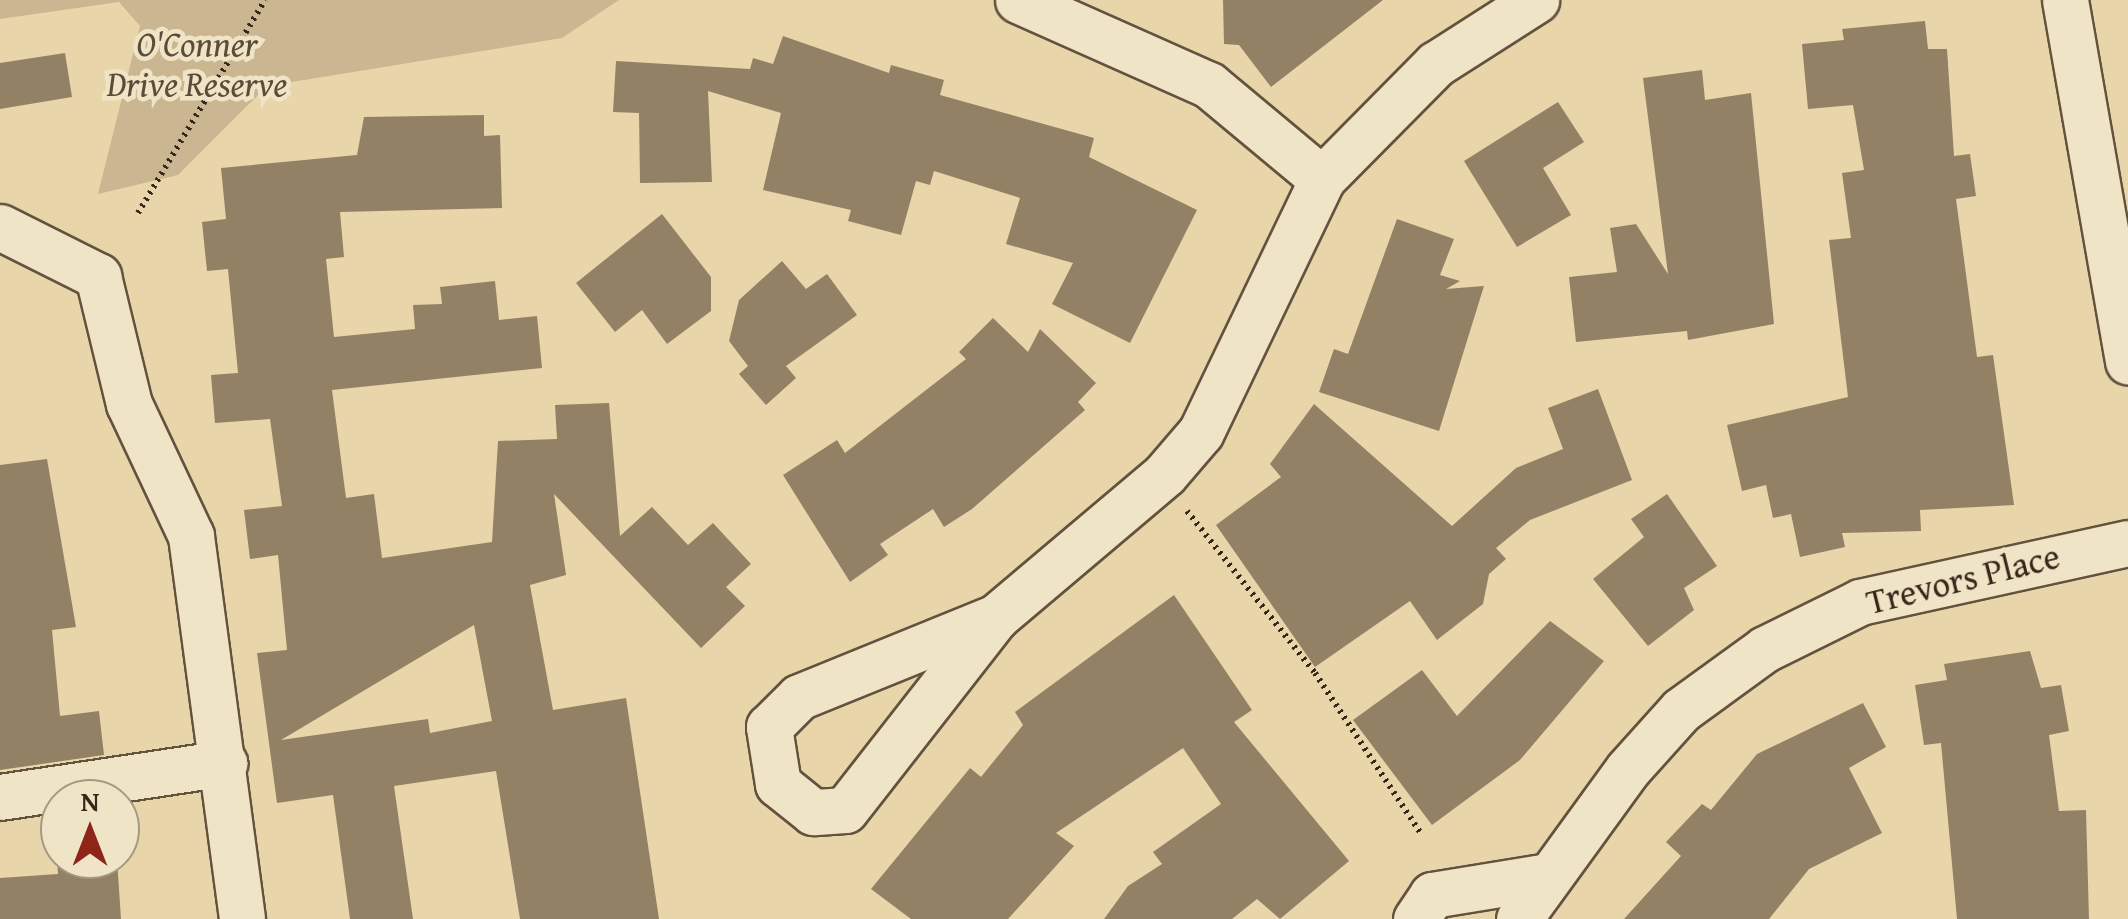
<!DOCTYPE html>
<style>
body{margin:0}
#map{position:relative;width:2128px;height:919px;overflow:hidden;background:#e8d5a9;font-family:"Gentium Book Plus",serif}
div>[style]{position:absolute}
.green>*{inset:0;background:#cab791}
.building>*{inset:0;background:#938165}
.path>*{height:6px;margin-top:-3px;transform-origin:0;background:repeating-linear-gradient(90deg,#37271b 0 2.5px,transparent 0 7.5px)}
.roads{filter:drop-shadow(2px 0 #63523e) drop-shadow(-2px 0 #63523e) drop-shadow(0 2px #63523e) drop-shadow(0 -2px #63523e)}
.minor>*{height:45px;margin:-22.5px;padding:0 22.5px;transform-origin:22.5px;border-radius:22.5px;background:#f0e4c7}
span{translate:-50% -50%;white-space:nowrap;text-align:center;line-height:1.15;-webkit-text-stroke:9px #f0e4c7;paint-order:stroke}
.park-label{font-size:35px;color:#5c4b38;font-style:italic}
.street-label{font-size:35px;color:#37271b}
.north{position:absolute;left:40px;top:779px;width:100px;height:100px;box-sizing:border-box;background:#f0e4c7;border:2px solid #a69882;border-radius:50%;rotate:0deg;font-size:28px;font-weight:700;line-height:40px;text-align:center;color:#37271b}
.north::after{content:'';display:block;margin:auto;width:35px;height:45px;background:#8f2418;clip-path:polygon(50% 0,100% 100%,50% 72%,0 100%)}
</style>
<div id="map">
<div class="green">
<i style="clip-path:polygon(0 0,619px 0,562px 38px,267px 86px,178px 175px,98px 194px,140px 26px,119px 2px,0 19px)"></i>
</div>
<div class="building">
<i style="clip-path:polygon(1223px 0,1383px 0,1271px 87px,1239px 45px,1224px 44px)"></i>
<i style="clip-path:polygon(1925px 21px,1928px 49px,1947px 49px,1954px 156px,1970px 154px,1976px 196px,1956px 199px,1977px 357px,1993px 355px,2014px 505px,1920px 510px,1921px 531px,1842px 533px,1845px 547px,1800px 557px,1791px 514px,1773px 518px,1766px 485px,1742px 491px,1727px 425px,1848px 397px,1829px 240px,1851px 238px,1842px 173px,1864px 170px,1853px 105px,1808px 109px,1802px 44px,1844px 40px,1842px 29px)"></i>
<i style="clip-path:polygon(783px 36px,889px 73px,891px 65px,944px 80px,940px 95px,1094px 138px,1089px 157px,1197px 210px,1130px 343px,1052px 304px,1073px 263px,1006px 244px,1020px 198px,934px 171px,930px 185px,916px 181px,901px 235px,848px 221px,851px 210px,763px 190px,781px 113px,708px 91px,712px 182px,640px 183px,639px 113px,613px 112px,616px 61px,750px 69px,753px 58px,773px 64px)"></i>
<i style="clip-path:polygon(65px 53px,72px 97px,0 109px,0 63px)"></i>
<i style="clip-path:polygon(1702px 70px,1705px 100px,1751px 93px,1774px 324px,1688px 340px,1687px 331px,1576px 342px,1569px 277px,1617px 272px,1610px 228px,1636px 224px,1668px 274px,1643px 78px)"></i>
<i style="clip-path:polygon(1558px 102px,1584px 142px,1543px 168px,1571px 215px,1517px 247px,1464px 161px)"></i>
<i style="clip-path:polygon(evenodd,484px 115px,484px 136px,500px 135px,502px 208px,340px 212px,344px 257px,326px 259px,334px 337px,415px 329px,413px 305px,442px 304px,440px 287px,495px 281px,499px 320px,537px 316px,542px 368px,332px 390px,346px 498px,374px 494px,382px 558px,492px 542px,498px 441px,557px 439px,555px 405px,609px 403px,620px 536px,652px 507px,688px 545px,713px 523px,751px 564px,726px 587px,745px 606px,701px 648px,554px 494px,566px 575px,530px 585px,553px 710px,626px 698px,659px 919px,520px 919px,496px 771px,394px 786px,413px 919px,350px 919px,333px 795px,277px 803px,257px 653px,287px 650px,278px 555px,250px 559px,244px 510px,282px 506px,270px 419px,215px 423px,211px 375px,238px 373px,228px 269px,207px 271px,202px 222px,226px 219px,221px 168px,357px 155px,364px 117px,484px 115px,474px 625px,492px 721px,430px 733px,428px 719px,281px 740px,474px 625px)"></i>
<i style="clip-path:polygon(662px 214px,711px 277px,711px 311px,667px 344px,642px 310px,615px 332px,576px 283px)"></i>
<i style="clip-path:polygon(1397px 219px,1454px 239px,1440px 275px,1460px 281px,1446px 289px,1484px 286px,1439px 431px,1319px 392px,1334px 349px,1348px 354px)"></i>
<i style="clip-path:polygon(782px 261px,806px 289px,827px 274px,857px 315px,786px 366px,796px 378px,766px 405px,739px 374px,748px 366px,729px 341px,739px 300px)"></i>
<i style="clip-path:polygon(993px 318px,1028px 352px,1040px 329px,1096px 383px,1078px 402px,1085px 410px,972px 509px,944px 527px,933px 509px,880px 544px,888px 555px,850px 582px,783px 475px,837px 440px,845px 453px,966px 359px,959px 352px)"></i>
<i style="clip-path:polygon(1598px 389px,1632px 480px,1530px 520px,1496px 548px,1506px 559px,1489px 574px,1483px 604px,1437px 640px,1410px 601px,1315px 667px,1216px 525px,1281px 477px,1270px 464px,1314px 404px,1452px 526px,1516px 468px,1563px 449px,1548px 408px)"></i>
<i style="clip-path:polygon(47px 459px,76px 627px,52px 630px,60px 716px,99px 711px,104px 755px,0 770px,0 465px)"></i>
<i style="clip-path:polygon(1667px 494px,1717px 566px,1684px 588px,1694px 610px,1648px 646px,1593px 579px,1644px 537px,1631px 519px)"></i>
<i style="clip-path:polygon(1174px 595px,1252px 710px,1234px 722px,1349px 861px,1280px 919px,1257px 899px,1232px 919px,1104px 919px,1128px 886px,1162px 864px,1153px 852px,1221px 804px,1183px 748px,1056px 833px,1074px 846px,1008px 919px,911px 919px,871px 889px,970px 768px,981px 777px,1023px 725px,1015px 712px)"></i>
<i style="clip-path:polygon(1550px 621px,1604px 661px,1520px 760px,1432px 825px,1353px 720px,1422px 670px,1457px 716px)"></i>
<i style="clip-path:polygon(2030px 651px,2041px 688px,2061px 685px,2069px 731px,2049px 735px,2059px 811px,2086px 810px,2089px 919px,1957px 919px,1941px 743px,1924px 745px,1915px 685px,1947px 680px,1944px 664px)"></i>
<i style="clip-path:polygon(1863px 703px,1886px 747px,1849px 768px,1882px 833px,1809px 869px,1769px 919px,1624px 919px,1681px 856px,1666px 842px,1702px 804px,1711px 810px,1757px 754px)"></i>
<i style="clip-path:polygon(57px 859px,117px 859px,121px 919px,0 919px,0 878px,58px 874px)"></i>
</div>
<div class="path">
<i style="left:138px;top:213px;width:248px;rotate:-59.2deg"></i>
<i style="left:1187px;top:511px;width:206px;rotate:51.7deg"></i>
<i style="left:1315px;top:673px;width:191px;rotate:56.6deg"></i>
</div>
<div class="roads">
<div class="minor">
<i style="left:1018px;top:0;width:209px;rotate:24deg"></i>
<i style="left:1209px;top:85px;width:147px;rotate:39.8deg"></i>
<i style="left:2065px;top:0;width:367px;rotate:80.1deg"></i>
<i style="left:0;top:227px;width:110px;rotate:26.6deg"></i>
<i style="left:98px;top:276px;width:132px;rotate:76.4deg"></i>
<i style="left:129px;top:404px;width:146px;rotate:64.8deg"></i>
<i style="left:191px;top:536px;width:386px;rotate:82.4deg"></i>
<i style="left:996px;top:617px;width:245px;rotate:128deg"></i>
<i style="left:845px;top:810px;width:32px;rotate:176deg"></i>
<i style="left:813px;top:812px;width:45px;rotate:-141.3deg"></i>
<i style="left:778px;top:784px;width:58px;rotate:-99deg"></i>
<i style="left:769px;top:727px;width:42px;rotate:-45deg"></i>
<i style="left:799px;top:697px;width:213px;rotate:-22.1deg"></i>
<i style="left:996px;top:617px;width:221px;rotate:-40.2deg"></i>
<i style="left:1165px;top:474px;width:55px;rotate:-49.4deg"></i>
<i style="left:1201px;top:432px;width:280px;rotate:-64.4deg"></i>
<i style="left:1322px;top:179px;width:162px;rotate:-45.3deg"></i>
<i style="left:1436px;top:64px;width:119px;rotate:-32.6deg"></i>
<i style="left:0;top:797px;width:227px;rotate:-8.6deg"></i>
<i style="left:1416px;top:919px;width:29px;rotate:-56deg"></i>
<i style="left:1432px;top:895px;width:118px;rotate:-9.3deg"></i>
<i style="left:1519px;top:919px;width:185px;rotate:-54deg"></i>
<i style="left:1628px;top:769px;width:79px;rotate:-48.1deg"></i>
<i style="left:1681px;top:710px;width:104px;rotate:-36deg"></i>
<i style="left:1765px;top:649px;width:106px;rotate:-26.3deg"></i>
<i style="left:1860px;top:602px;width:274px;rotate:-12.4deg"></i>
</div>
</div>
<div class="park-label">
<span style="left:197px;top:64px">O'Conner<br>Drive Reserve</span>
</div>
<div class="street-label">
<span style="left:1963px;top:579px;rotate:-14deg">Trevors Place</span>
</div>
<div class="north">N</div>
</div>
